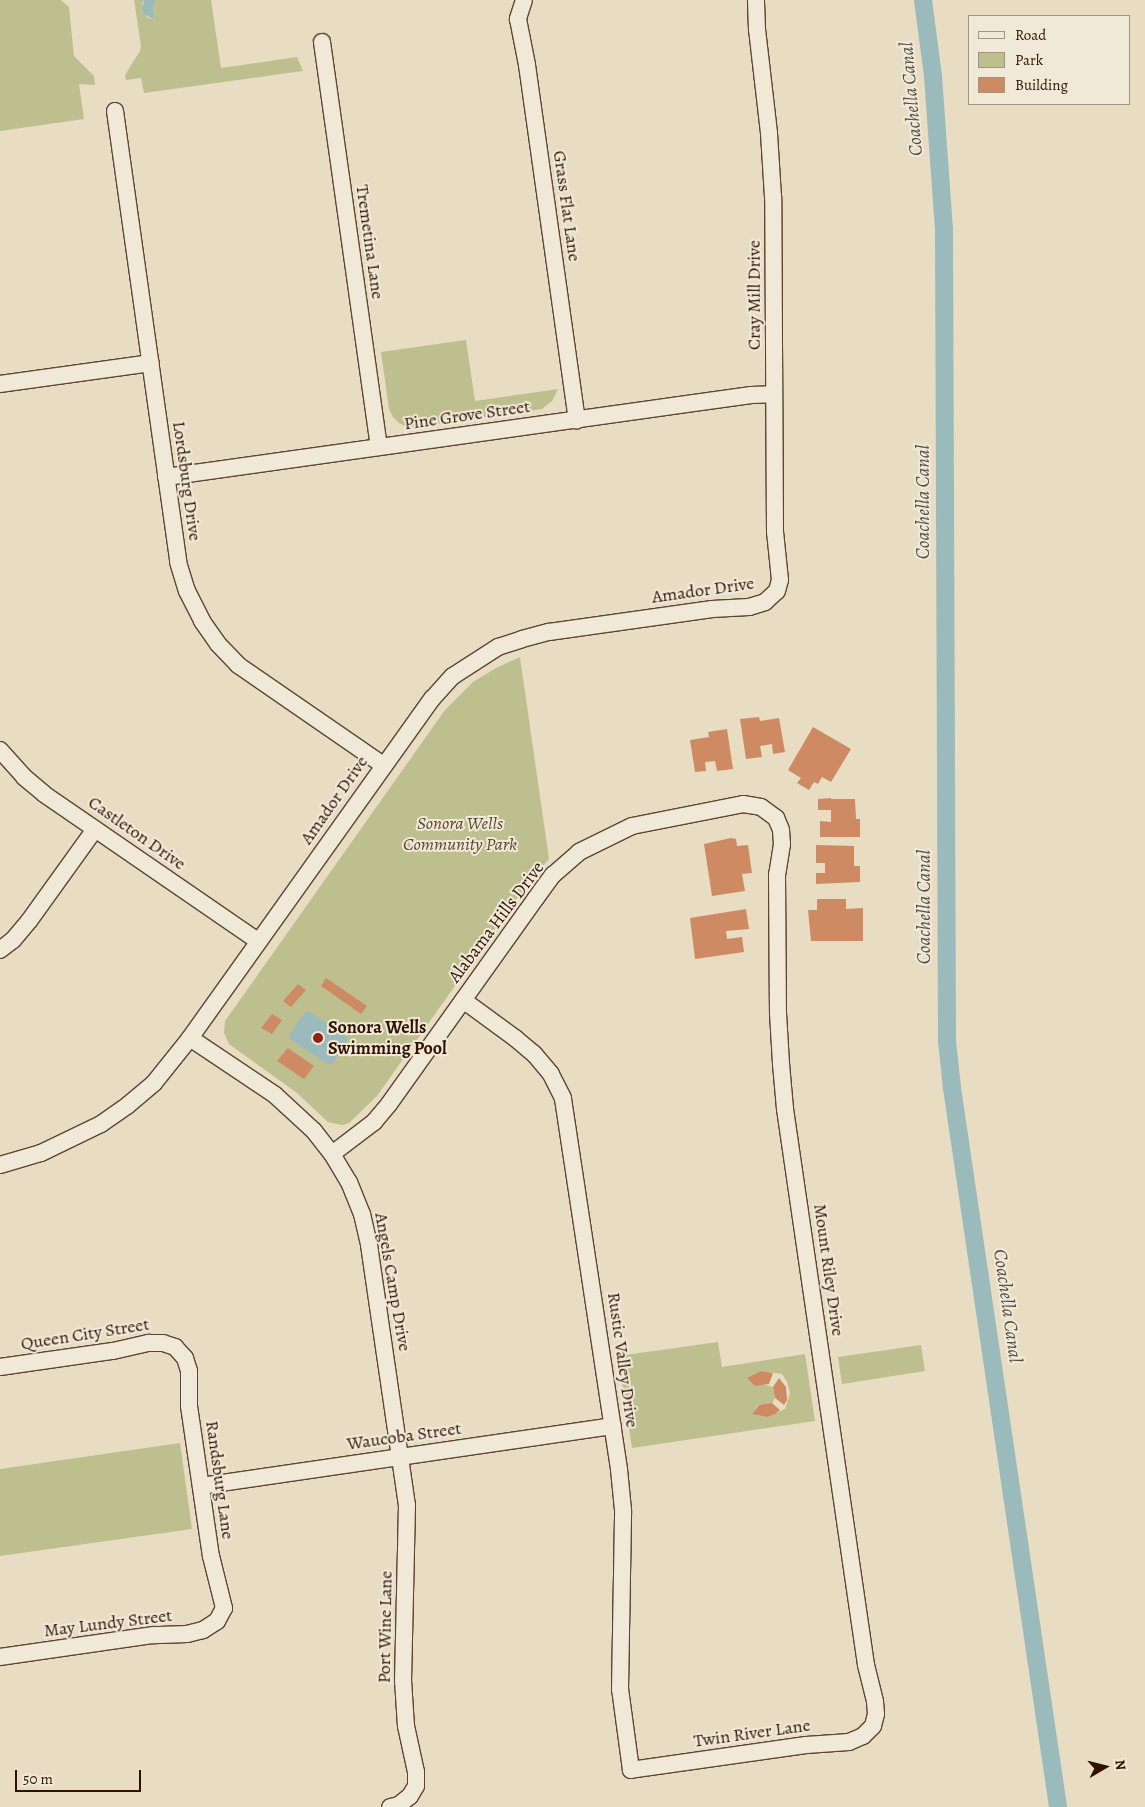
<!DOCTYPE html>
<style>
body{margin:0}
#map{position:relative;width:1145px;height:1807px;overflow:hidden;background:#e8ddc3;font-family:Alegreya,serif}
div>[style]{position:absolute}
.green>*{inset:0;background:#bdbf8f}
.water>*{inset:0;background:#9ababc}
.canal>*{height:18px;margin:-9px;padding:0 9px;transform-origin:9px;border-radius:9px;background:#9ababc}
.building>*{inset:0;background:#cd8a63}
.roads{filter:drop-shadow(1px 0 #5e4533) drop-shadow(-1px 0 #5e4533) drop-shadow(0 1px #5e4533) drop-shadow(0 -1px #5e4533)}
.street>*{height:16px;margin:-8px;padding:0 8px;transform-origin:8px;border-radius:8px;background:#f0e9d8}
.dots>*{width:14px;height:14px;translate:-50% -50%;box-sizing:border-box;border:2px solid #f0e9d8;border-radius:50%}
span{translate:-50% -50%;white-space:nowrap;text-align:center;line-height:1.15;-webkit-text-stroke:4px #f0e9d8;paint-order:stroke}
.street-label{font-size:18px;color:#301203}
.park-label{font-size:18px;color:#5a462d;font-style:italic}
.poi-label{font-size:18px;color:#301203;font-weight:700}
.left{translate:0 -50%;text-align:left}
.water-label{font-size:19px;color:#554d44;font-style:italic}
.legend{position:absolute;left:968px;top:15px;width:162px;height:90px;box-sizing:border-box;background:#f0e9d8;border:1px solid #a39383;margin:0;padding:6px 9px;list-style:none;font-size:15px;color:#301203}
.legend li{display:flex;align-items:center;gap:10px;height:25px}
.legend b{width:25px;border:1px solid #a39383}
.north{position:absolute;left:1080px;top:1742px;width:50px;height:50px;-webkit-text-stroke:4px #f0e9d8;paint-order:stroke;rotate:82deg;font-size:14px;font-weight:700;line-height:20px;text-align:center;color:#301203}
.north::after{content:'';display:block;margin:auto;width:18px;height:22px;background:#301203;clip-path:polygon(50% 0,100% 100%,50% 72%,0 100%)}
.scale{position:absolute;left:15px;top:1770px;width:126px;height:22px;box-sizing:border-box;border:2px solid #301203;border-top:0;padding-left:6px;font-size:15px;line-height:18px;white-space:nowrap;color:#301203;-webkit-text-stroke:4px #f0e9d8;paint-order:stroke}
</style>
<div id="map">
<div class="green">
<i style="clip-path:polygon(0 0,61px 0,69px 7px,74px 56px,94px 76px,95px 85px,79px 84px,84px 119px,0 131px)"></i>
<i style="clip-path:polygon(134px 0,144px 0,142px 4px,147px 17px,155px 20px,153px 8px,156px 0,211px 0,221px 68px,297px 57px,303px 71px,144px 93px,141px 78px,126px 80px,125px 75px,140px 51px,141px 46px)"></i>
<i style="clip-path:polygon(466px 340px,475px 401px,558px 389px,552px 401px,542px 409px,416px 427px,407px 427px,399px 423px,393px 417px,389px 409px,381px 352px)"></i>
<i style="clip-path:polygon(520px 657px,549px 859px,525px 887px,377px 1096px,349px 1123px,342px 1125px,328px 1122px,297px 1093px,229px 1044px,224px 1033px,225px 1021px,445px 710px,473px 682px,496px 668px)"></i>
<i style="clip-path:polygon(evenodd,718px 1342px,722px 1367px,805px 1354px,815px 1421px,632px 1448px,618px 1356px,718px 1342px,761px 1371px,782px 1374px,787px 1382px,790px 1393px,785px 1409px,767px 1417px,752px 1414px,758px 1405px,772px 1403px,775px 1398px,773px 1387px,762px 1384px,755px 1386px,748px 1378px,761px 1371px)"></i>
<i style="clip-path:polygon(921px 1345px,925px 1371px,842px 1384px,838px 1357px)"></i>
<i style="clip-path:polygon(180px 1443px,192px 1529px,0 1556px,0 1469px)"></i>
</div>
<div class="water">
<i style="clip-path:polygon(144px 0,156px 0,153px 8px,155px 20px,144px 14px,142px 9px)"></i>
<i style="clip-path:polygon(309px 1011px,347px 1037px,347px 1042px,332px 1064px,328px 1064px,290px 1039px,290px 1034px,298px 1022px,306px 1012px)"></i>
</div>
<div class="canal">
<i style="left:923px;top:0;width:77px;rotate:82.5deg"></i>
<i style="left:933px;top:76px;width:152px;rotate:85.9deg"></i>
<i style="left:944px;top:228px;width:813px;rotate:89.79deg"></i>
<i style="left:947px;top:1041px;width:47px;rotate:83.9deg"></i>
<i style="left:952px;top:1088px;width:727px;rotate:81.61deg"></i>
</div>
<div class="building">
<i style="clip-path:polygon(759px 717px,760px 721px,779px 718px,785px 752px,773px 754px,772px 744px,760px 746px,762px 757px,746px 759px,740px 719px)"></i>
<i style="clip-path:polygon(813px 727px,851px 749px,831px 782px,822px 777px,818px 784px,814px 782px,809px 790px,797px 783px,801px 778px,788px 770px)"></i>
<i style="clip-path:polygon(727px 729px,733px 769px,717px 771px,715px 761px,705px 762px,706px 771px,695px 772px,690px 740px,709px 737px,708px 732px)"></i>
<i style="clip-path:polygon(831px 798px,831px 799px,855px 799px,856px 819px,860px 819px,860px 837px,820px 837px,820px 821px,831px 822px,831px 810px,818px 810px,818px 799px)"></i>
<i style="clip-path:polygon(731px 838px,736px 839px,737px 846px,748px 845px,752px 873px,742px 874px,745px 891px,712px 896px,704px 844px)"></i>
<i style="clip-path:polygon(816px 845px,854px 846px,854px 866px,860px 866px,860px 882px,816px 884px,816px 873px,825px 873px,825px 863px,816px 863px)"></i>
<i style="clip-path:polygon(817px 899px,846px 899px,846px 909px,863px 908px,863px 941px,811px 941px,808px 910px,817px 910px)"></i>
<i style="clip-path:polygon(746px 909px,749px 929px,726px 931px,727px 939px,742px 937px,744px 952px,695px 959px,690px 918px)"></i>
<i style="clip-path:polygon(326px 978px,367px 1006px,361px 1014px,321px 986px)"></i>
<i style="clip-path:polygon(298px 984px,306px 990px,291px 1007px,283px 1001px)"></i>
<i style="clip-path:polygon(272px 1014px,282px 1020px,272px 1034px,261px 1028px)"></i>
<i style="clip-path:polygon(288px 1048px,314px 1066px,304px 1079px,277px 1061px)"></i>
<i style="clip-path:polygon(761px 1371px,773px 1373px,769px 1384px,755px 1386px,747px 1378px)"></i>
<i style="clip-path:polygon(779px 1378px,786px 1387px,787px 1400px,784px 1405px,775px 1398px,773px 1387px)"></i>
<i style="clip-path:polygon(772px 1403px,780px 1410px,775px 1414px,767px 1417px,752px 1414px,759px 1405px)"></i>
</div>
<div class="roads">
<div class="street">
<i style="left:524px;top:0;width:20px;rotate:108deg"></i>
<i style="left:518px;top:19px;width:47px;rotate:78.9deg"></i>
<i style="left:527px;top:65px;width:359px;rotate:82deg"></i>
<i style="left:322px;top:42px;width:409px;rotate:82deg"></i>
<i style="left:115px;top:111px;width:455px;rotate:82deg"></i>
<i style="left:178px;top:562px;width:30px;rotate:73deg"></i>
<i style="left:187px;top:591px;width:34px;rotate:63deg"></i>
<i style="left:202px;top:621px;width:28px;rotate:55deg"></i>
<i style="left:218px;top:644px;width:29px;rotate:46deg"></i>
<i style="left:238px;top:665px;width:176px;rotate:34.6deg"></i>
<i style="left:0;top:384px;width:152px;rotate:-7.9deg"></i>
<i style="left:166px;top:477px;width:591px;rotate:-7.98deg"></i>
<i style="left:751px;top:395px;width:23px;rotate:-2deg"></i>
<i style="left:0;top:750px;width:36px;rotate:48deg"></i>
<i style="left:24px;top:777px;width:26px;rotate:40deg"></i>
<i style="left:44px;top:794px;width:260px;rotate:34.5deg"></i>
<i style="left:0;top:950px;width:16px;rotate:-38deg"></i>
<i style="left:13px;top:940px;width:25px;rotate:-50deg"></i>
<i style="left:29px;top:921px;width:113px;rotate:-54.3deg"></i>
<i style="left:190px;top:1038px;width:102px;rotate:33.8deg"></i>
<i style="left:275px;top:1095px;width:53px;rotate:42.7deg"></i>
<i style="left:314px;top:1131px;width:29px;rotate:52deg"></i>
<i style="left:332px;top:1154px;width:33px;rotate:59deg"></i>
<i style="left:349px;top:1182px;width:35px;rotate:68deg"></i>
<i style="left:362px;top:1214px;width:32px;rotate:77deg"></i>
<i style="left:369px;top:1245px;width:263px;rotate:81.7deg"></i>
<i style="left:407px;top:1505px;width:175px;rotate:91.3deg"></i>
<i style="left:403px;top:1680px;width:46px;rotate:86.3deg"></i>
<i style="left:406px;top:1726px;width:47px;rotate:77.7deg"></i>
<i style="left:416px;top:1772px;width:14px;rotate:90deg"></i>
<i style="left:416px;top:1786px;width:12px;rotate:121deg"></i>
<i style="left:410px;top:1796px;width:14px;rotate:141deg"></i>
<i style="left:399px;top:1805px;width:9px;rotate:167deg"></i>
<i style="left:332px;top:1154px;width:53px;rotate:-37.3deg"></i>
<i style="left:374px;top:1122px;width:23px;rotate:-50deg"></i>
<i style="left:389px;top:1104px;width:253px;rotate:-54.5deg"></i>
<i style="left:536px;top:898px;width:29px;rotate:-54deg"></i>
<i style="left:553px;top:875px;width:35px;rotate:-41deg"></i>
<i style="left:579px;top:852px;width:59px;rotate:-26.1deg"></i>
<i style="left:632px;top:826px;width:113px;rotate:-11.2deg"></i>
<i style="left:743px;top:804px;width:18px;rotate:9deg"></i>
<i style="left:761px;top:807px;width:19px;rotate:36deg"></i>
<i style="left:776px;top:818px;width:13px;rotate:67deg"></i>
<i style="left:781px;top:830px;width:14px;rotate:86deg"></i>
<i style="left:782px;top:844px;width:30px;rotate:99deg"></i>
<i style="left:777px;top:874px;width:139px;rotate:89.6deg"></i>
<i style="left:778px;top:1013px;width:51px;rotate:86.6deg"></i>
<i style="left:781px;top:1064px;width:45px;rotate:84.9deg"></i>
<i style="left:785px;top:1109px;width:562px;rotate:81.71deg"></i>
<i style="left:866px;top:1665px;width:38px;rotate:76deg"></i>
<i style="left:875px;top:1702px;width:12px;rotate:85deg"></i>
<i style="left:876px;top:1714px;width:12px;rotate:104deg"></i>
<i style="left:873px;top:1726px;width:14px;rotate:135deg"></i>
<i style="left:863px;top:1736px;width:15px;rotate:157deg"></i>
<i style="left:849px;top:1742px;width:43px;rotate:176deg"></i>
<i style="left:806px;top:1745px;width:177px;rotate:171.9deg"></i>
<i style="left:631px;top:1770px;width:82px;rotate:-97.7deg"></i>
<i style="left:620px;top:1689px;width:179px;rotate:-89deg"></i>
<i style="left:623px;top:1510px;width:41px;rotate:-95.6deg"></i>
<i style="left:619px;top:1469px;width:375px;rotate:-98.6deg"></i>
<i style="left:563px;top:1098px;width:27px;rotate:-117deg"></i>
<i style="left:551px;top:1074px;width:26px;rotate:-130deg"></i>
<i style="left:534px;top:1054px;width:25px;rotate:-140deg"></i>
<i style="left:515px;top:1038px;width:64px;rotate:-143.8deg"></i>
<i style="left:0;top:1165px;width:43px;rotate:-16.3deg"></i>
<i style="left:41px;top:1153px;width:67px;rotate:-25.8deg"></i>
<i style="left:101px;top:1124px;width:33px;rotate:-35deg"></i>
<i style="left:128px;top:1105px;width:34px;rotate:-40deg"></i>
<i style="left:154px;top:1083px;width:58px;rotate:-51.3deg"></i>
<i style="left:190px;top:1038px;width:417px;rotate:-54.5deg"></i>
<i style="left:432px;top:699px;width:31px;rotate:-48deg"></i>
<i style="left:453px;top:676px;width:54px;rotate:-32.8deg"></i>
<i style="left:498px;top:647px;width:25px;rotate:-18deg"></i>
<i style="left:522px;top:639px;width:28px;rotate:-15deg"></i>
<i style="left:549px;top:632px;width:165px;rotate:-8deg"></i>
<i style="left:712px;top:609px;width:37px;rotate:-3deg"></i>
<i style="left:749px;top:607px;width:17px;rotate:-17deg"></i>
<i style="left:765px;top:602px;width:16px;rotate:-43deg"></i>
<i style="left:777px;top:591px;width:11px;rotate:-75deg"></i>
<i style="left:780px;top:580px;width:48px;rotate:-95.9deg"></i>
<i style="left:775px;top:532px;width:335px;rotate:-90.3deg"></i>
<i style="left:773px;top:197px;width:64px;rotate:-93.6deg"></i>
<i style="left:769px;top:133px;width:104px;rotate:-96.6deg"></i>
<i style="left:757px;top:30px;width:30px;rotate:-92deg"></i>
<i style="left:0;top:1367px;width:114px;rotate:-8.1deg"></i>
<i style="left:113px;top:1351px;width:37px;rotate:-13deg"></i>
<i style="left:149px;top:1343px;width:14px"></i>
<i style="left:163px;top:1343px;width:13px;rotate:18deg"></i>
<i style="left:175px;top:1347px;width:15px;rotate:48deg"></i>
<i style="left:185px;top:1358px;width:14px;rotate:73deg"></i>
<i style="left:189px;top:1371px;width:35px;rotate:90deg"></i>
<i style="left:189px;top:1406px;width:152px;rotate:81.7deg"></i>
<i style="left:211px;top:1556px;width:54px;rotate:76deg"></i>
<i style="left:224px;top:1608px;width:15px;rotate:118deg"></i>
<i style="left:217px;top:1621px;width:17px;rotate:147deg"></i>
<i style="left:203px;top:1630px;width:16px;rotate:166deg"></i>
<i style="left:187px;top:1634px;width:34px;rotate:178deg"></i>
<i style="left:153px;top:1635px;width:155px;rotate:171.8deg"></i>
<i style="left:201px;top:1486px;width:416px;rotate:-8.3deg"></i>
</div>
</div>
<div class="dots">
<i style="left:318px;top:1038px;background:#8f2418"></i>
</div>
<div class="street-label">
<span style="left:567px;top:206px;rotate:82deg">Grass Flat Lane</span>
<span style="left:370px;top:242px;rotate:82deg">Tremetina Lane</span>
<span style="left:754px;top:295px;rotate:-90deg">Cray Mill Drive</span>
<span style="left:467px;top:415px;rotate:-8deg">Pine Grove Street</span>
<span style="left:187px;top:481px;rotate:82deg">Lordsburg Drive</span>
<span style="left:703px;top:590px;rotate:-8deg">Amador Drive</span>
<span style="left:334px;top:800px;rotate:-55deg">Amador Drive</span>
<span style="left:137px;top:833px;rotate:35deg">Castleton Drive</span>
<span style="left:496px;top:922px;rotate:-53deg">Alabama Hills Drive</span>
<span style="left:829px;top:1270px;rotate:82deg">Mount Riley Drive</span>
<span style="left:393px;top:1282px;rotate:80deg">Angels Camp Drive</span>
<span style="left:85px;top:1334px;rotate:-9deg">Queen City Street</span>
<span style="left:623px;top:1360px;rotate:82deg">Rustic Valley Drive</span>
<span style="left:404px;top:1436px;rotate:-8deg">Waucoba Street</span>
<span style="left:220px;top:1480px;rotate:82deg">Randsburg Lane</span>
<span style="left:108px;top:1623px;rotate:-7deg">May Lundy Street</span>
<span style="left:385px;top:1627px;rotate:-89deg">Port Wine Lane</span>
<span style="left:752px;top:1733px;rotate:-8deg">Twin River Lane</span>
</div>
<div class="park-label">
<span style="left:460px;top:834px">Sonora Wells<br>Community Park</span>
</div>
<div class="poi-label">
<span class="left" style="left:328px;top:1038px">Sonora Wells<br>Swimming Pool</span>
</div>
<div class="water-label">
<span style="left:912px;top:99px;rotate:-95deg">Coachella Canal</span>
<span style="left:924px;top:502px;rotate:-90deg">Coachella Canal</span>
<span style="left:925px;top:907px;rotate:-90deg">Coachella Canal</span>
<span style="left:1007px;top:1306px;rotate:82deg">Coachella Canal</span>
</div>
<ul class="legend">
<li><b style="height:6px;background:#f0e9d8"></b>Road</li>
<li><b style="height:14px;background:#bdbf8f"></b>Park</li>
<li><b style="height:14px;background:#cd8a63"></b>Building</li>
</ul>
<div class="north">N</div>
<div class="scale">50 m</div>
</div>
